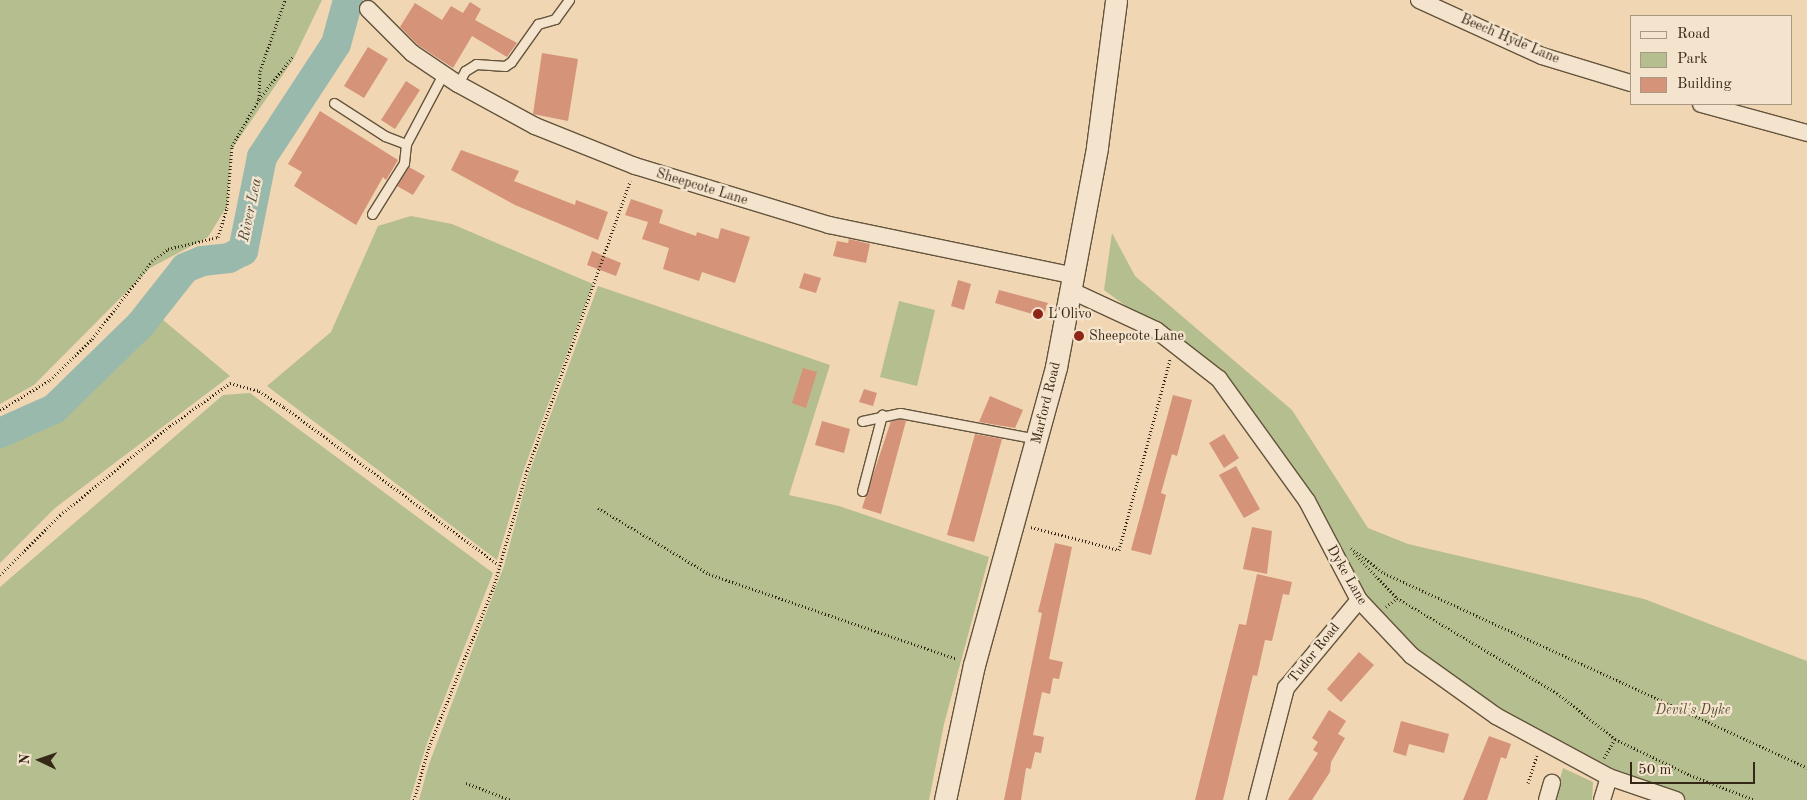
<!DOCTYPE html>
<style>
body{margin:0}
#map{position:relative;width:1807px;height:800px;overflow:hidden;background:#f0d6b2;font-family:"Old Standard TT",serif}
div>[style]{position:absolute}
.green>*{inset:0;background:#b5be8f}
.river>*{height:30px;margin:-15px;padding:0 15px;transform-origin:15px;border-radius:15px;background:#9ab9ad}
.building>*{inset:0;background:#d59379}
.path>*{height:3px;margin-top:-1.5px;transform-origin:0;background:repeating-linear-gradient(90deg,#352816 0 1px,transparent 0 3.5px)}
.roads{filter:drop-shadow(1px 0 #64543d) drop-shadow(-1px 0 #64543d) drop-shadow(0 1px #64543d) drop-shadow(0 -1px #64543d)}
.service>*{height:9px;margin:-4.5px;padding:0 4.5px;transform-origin:4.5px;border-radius:4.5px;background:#f5e4cd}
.minor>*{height:16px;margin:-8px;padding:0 8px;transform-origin:8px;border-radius:8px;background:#f5e4cd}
.tertiary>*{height:21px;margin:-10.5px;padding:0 10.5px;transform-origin:10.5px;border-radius:10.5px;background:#f5e4cd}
.dots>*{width:14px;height:14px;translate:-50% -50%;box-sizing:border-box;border:2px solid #f5e4cd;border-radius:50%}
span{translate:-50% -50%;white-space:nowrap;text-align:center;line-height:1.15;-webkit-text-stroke:4.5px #f5e4cd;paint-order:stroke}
.street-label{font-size:14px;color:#352816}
.poi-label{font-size:14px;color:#352816}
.left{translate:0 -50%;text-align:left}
.park-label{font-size:14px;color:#554e34;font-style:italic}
.water-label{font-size:15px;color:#4e4c3c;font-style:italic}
.legend{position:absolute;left:1630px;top:15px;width:162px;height:90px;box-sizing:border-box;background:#f5e4cd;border:1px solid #a89984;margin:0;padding:6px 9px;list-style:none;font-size:15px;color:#352816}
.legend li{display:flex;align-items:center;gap:10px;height:25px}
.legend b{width:25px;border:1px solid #a89984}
.north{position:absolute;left:15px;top:735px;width:50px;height:50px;-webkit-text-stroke:4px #f5e4cd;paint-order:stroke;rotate:273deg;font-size:14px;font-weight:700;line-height:20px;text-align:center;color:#352816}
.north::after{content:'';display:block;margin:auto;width:18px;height:22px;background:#352816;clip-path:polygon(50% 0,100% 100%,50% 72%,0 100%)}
.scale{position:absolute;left:1630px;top:762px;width:125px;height:22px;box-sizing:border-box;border:2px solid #352816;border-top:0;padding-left:6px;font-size:15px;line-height:18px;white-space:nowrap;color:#352816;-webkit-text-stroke:4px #f5e4cd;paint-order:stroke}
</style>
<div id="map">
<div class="green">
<i style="clip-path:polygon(0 0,322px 0,293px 60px,231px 150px,227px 206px,208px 237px,150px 268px,34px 385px,0 404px)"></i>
<i style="clip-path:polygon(411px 216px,452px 224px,593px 284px,524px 469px,497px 560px,267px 386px,331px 332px,378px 226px)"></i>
<i style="clip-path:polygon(1112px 233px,1135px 276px,1292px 410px,1368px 528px,1408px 544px,1644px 599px,1807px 661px,1807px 800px,1684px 800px,1609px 770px,1491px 704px,1413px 648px,1354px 585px,1217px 373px,1104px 290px)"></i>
<i style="clip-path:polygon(598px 286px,830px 365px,789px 495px,839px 506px,989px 557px,944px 724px,929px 800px,419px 800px,429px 764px,504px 566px,528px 476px)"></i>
<i style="clip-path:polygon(899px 301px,935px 310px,917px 386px,880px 377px)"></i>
<i style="clip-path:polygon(156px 314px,230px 376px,55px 508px,0 563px,0 442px,47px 421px)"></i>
<i style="clip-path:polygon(250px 393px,493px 573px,426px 746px,410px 800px,0 800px,0 587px,223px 395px)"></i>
<i style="clip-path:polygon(1563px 768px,1593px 782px,1592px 800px,1554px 800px)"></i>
</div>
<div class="river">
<i style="left:0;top:433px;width:59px;rotate:-24deg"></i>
<i style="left:54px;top:409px;width:122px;rotate:-44.3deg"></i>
<i style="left:141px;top:324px;width:71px;rotate:-51.8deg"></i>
<i style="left:185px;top:268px;width:18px;rotate:-22deg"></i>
<i style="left:202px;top:261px;width:27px;rotate:-6deg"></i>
<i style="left:229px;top:258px;width:16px;rotate:-27deg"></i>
<i style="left:243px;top:251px;width:96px;rotate:-78.6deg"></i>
<i style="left:262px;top:157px;width:135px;rotate:-56.8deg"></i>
<i style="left:336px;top:44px;width:46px;rotate:-74.7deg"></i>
</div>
<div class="building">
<i style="clip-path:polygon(470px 2px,481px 9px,475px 20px,517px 43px,507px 57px,472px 36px,453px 68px,418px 45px,400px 27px,415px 3px,442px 20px,451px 6px,463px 13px)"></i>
<i style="clip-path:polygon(368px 47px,388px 59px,364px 98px,344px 86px)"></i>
<i style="clip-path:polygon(542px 53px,578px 59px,568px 121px,533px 114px)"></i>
<i style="clip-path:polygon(406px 81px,420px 90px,395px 129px,381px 120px)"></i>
<i style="clip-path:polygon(320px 111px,398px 160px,386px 180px,383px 177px,356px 225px,294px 186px,302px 172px,288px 164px)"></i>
<i style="clip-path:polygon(461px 150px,519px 171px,514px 181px,575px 205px,576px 200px,608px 212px,598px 240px,515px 205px,451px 170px)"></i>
<i style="clip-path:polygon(409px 167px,425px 176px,413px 195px,397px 186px)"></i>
<i style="clip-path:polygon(631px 199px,663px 210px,659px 223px,696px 236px,697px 232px,718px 239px,721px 228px,750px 237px,735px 283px,702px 272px,699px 281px,663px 269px,669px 248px,642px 239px,648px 222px,625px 215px)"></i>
<i style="clip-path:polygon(849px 239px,870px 244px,866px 263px,833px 256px,837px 241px,848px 243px)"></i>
<i style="clip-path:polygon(592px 251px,621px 263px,616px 276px,587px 265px)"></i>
<i style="clip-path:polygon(804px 273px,821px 278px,816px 293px,799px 288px)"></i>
<i style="clip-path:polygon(958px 280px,971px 284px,964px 310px,951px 306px)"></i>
<i style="clip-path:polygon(999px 290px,1048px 303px,1043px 317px,995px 303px)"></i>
<i style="clip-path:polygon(803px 368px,817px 372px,806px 408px,792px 403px)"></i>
<i style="clip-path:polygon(864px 389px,877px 393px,873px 406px,859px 402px)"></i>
<i style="clip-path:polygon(1173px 395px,1192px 400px,1177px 456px,1172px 454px,1161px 493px,1166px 495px,1151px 555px,1131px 550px)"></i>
<i style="clip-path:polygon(990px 396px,1023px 410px,1015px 428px,979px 422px)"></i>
<i style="clip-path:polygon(900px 419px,906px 421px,881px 514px,862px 508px,891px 421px)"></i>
<i style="clip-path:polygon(822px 421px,850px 429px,844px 453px,815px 445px)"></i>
<i style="clip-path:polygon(975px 434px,1002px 439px,974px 542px,947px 535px)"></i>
<i style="clip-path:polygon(1224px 434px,1239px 458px,1224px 468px,1209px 443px)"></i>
<i style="clip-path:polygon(1236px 466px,1260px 509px,1244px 518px,1219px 475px)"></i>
<i style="clip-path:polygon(1252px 527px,1272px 531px,1267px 574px,1243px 569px)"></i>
<i style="clip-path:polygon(1055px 543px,1072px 547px,1049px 659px,1063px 662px,1059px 679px,1053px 678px,1050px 694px,1042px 692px,1033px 735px,1044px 737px,1041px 753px,1035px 752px,1031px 769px,1026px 768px,1021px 800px,1004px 800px,1042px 613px,1038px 612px)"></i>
<i style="clip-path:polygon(1257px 574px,1292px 582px,1289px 595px,1283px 594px,1272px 641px,1265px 640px,1257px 676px,1253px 675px,1223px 800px,1195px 800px,1239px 624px,1246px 625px)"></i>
<i style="clip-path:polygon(1359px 652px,1374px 665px,1341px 702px,1327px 689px)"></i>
<i style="clip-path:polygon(1329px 710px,1346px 721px,1338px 734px,1345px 738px,1331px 762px,1330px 772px,1312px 800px,1288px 800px,1318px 753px,1313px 750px,1318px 742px,1312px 738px)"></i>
<i style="clip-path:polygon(1401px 721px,1449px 734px,1444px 753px,1409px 744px,1406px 756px,1393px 752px)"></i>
<i style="clip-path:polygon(1489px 736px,1511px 744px,1506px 759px,1501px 757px,1487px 800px,1463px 800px)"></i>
</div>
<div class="path">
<i style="left:259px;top:99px;width:28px;rotate:-88deg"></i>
<i style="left:260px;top:71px;width:75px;rotate:-70.6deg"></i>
<i style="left:0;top:410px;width:58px;rotate:-31deg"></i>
<i style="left:50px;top:380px;width:59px;rotate:-44.3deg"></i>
<i style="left:92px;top:339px;width:98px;rotate:-52.4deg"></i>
<i style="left:152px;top:261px;width:20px;rotate:-37deg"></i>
<i style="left:168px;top:249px;width:51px;rotate:-13.5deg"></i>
<i style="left:218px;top:237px;width:30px;rotate:-73deg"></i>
<i style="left:227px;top:208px;width:62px;rotate:-85.4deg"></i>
<i style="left:232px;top:146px;width:54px;rotate:-60.1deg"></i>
<i style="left:259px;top:99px;width:55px;rotate:-51.7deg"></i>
<i style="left:598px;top:508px;width:129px;rotate:30.7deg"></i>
<i style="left:709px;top:574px;width:262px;rotate:18.9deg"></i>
<i style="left:1031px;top:527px;width:91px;rotate:14.6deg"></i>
<i style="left:1119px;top:550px;width:198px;rotate:-75deg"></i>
<i style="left:1351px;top:548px;width:41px;rotate:37.1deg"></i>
<i style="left:1384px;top:573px;width:466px;rotate:24.7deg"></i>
<i style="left:1354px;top:553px;width:62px;rotate:46.3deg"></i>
<i style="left:1397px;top:598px;width:186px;rotate:30.7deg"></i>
<i style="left:1557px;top:693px;width:74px;rotate:38.4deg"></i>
<i style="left:1615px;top:739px;width:83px;rotate:25.6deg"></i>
<i style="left:1690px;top:775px;width:70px;rotate:21deg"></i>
<i style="left:0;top:575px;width:85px;rotate:-45deg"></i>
<i style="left:60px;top:515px;width:141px;rotate:-39deg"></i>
<i style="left:170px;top:426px;width:74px;rotate:-35.6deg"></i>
<i style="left:230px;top:383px;width:30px;rotate:15deg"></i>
<i style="left:259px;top:391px;width:30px;rotate:33deg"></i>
<i style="left:284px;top:407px;width:265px;rotate:36.3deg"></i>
<i style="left:1386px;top:607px;width:14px;rotate:-39deg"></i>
<i style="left:1604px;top:758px;width:22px;rotate:-60deg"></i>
<i style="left:466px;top:783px;width:48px;rotate:20.7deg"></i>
<i style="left:1528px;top:783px;width:29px;rotate:-72deg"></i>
<i style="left:414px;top:800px;width:55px;rotate:-74.2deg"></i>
<i style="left:429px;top:747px;width:174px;rotate:-68deg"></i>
<i style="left:494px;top:586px;width:120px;rotate:-74deg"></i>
<i style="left:527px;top:471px;width:308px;rotate:-70.4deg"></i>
</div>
<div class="roads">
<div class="service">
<i style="left:458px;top:84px;width:15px;rotate:-62deg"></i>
<i style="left:465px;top:71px;width:13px;rotate:-32deg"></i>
<i style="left:476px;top:64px;width:29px;rotate:4deg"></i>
<i style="left:505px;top:66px;width:7px;rotate:-34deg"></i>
<i style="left:511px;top:62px;width:47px;rotate:-54.6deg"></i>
<i style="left:538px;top:24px;width:18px;rotate:-16deg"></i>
<i style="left:555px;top:19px;width:24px;rotate:-54deg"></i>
<i style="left:334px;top:103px;width:61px;rotate:32.9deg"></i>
<i style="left:385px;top:136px;width:22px;rotate:21deg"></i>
<i style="left:372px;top:214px;width:60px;rotate:-57.9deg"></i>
<i style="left:404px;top:163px;width:19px;rotate:-84deg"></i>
<i style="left:406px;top:144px;width:79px;rotate:-62.1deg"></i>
<i style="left:862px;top:421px;width:39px;rotate:-12deg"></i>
<i style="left:900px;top:413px;width:139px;rotate:10.7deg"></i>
<i style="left:862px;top:491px;width:79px;rotate:-75.3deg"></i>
</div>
<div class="minor">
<i style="left:1419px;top:0;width:135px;rotate:24.5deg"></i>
<i style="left:1542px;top:56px;width:93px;rotate:16.9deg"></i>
<i style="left:368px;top:9px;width:62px;rotate:45deg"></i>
<i style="left:412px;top:53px;width:55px;rotate:34deg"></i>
<i style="left:458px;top:84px;width:88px;rotate:28.6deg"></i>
<i style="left:535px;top:126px;width:108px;rotate:21.8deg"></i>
<i style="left:635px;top:166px;width:203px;rotate:16.9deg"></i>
<i style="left:829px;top:225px;width:251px;rotate:11.7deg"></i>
<i style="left:1701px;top:104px;width:110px;rotate:15.3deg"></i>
<i style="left:1072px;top:291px;width:93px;rotate:24.9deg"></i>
<i style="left:1156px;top:330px;width:80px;rotate:37.9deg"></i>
<i style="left:1219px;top:379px;width:150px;rotate:54.2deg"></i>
<i style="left:1307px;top:501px;width:112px;rotate:62.3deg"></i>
<i style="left:1359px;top:600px;width:77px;rotate:46.6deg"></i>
<i style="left:1412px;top:656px;width:103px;rotate:35.5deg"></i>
<i style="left:1496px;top:716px;width:128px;rotate:28.4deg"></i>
<i style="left:1609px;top:777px;width:71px;rotate:18.9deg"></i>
<i style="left:1257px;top:800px;width:116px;rotate:-75.5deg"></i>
<i style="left:1286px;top:688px;width:114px;rotate:-50.3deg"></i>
<i style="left:1547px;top:800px;width:18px;rotate:-74deg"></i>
<i style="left:1602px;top:800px;width:24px;rotate:-73deg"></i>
</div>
<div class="tertiary">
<i style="left:945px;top:800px;width:138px;rotate:-77.9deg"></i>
<i style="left:974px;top:665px;width:309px;rotate:-74.6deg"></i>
<i style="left:1056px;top:367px;width:224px;rotate:-79.4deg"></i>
<i style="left:1097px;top:147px;width:148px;rotate:-82.6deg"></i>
</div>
</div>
<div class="dots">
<i style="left:1038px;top:314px;background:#8f2418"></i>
<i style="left:1079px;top:336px;background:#8f2418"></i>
</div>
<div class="street-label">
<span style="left:1510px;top:39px;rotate:23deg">Beech Hyde Lane</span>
<span style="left:702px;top:187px;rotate:17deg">Sheepcote Lane</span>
<span style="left:1046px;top:403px;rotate:-76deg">Marford Road</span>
<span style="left:1347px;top:575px;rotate:60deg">Dyke Lane</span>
<span style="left:1314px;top:653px;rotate:-51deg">Tudor Road</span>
</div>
<div class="poi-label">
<span class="left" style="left:1048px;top:314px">L'Olivo</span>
<span class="left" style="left:1089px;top:336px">Sheepcote Lane</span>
</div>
<div class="park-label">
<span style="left:1693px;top:710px">Devil's Dyke</span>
</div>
<div class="water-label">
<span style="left:251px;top:210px;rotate:-78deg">River Lea</span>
</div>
<ul class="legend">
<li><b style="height:6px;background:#f5e4cd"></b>Road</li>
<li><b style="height:14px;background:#b5be8f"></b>Park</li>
<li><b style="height:14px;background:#d59379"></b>Building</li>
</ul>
<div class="north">N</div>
<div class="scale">50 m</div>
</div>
